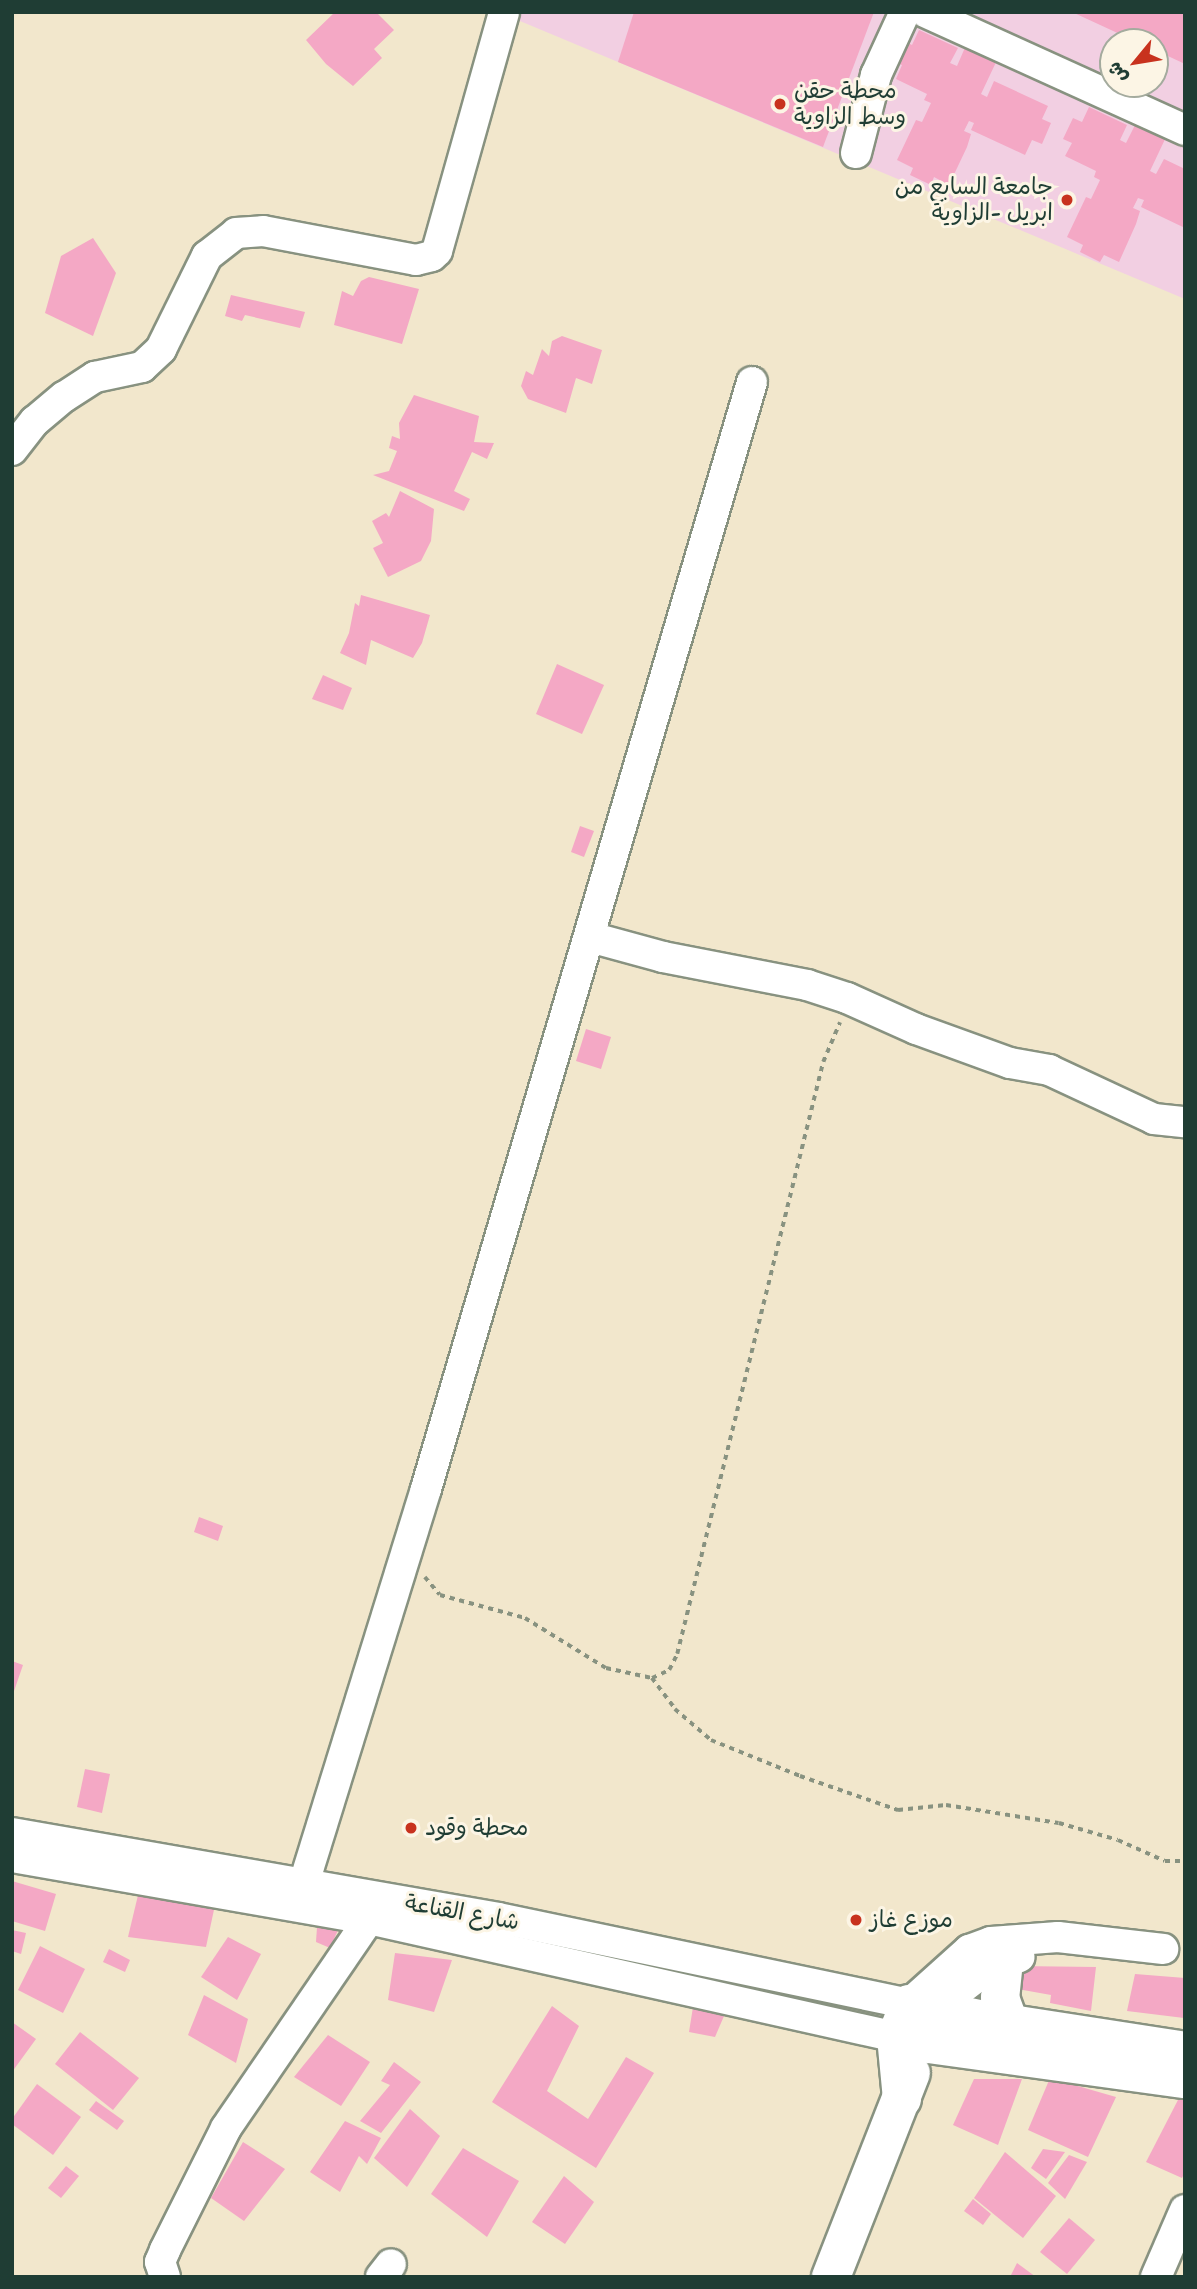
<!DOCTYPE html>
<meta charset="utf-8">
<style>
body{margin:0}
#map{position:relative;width:1197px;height:2289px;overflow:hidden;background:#f2e7cc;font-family:Sriracha,"Playpen Sans Arabic",sans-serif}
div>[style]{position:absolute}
.built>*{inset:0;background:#f2cfe2}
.building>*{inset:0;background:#f4a8c5}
.path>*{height:3.5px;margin-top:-1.75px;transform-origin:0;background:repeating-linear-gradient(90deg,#889280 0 5px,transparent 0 10px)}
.roads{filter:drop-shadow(2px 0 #889280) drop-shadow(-2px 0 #889280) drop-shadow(0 2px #889280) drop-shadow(0 -2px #889280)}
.minor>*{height:30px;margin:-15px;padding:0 15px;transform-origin:15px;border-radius:15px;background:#fff}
.major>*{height:38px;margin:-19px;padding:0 19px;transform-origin:19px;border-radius:19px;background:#fff}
.dots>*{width:19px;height:19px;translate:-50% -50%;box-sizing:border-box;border:4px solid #fcf5e5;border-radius:50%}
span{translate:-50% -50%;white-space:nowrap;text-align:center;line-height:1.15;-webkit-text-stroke:6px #fcf5e5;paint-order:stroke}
.poi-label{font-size:23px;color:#1f3d34}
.left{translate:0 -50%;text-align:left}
.right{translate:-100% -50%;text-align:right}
.street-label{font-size:23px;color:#1f3d34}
.frame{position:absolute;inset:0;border:14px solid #1f3d34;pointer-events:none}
.north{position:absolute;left:1099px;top:28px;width:70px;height:70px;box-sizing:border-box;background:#fcf5e5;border:2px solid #a4ab9e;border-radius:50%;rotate:240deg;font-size:19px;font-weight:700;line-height:28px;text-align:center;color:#1f3d34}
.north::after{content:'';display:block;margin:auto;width:24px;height:32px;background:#c8321e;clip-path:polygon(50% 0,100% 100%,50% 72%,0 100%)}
</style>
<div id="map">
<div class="built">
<i style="clip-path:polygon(evenodd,510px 12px,1185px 12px,1185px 299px,508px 16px,510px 12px,1113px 42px,1155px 42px,1155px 84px,1113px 84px,1113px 42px)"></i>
</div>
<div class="building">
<i style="clip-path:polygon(335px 12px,376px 12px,394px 30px,374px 49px,382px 58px,353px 86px,326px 64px,306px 40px)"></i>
<i style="clip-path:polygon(634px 12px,874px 12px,823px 147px,618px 62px)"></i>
<i style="clip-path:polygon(1072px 12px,1185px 12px,1185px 64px,1155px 50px,1155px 42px,1137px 42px)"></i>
<i style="clip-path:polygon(919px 30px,958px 48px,950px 63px,957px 66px,967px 43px,998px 58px,981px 94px,987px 97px,994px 81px,1048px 106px,1042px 119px,1051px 123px,1042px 144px,1032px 140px,1025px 155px,971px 130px,974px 123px,969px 121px,964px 131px,971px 134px,967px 147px,949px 185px,934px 177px,931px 185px,910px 175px,913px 168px,897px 160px,916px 120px,922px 122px,931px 103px,924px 100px,927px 94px,896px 79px,902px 65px,894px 62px,904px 41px,912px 45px)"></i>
<i style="clip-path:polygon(1089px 107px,1127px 125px,1120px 140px,1126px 143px,1137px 121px,1167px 135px,1150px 171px,1156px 174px,1164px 159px,1185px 169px,1185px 228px,1141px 207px,1144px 200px,1138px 198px,1133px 208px,1140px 211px,1136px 224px,1119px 262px,1104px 255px,1100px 262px,1080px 252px,1083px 245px,1067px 237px,1086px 197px,1091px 199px,1100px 180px,1094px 177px,1096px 171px,1065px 156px,1072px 143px,1063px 139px,1073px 118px,1082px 122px)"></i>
<i style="clip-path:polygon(93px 238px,116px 273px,93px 336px,45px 313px,61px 256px)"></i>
<i style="clip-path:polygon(369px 277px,419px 289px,402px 344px,334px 325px,342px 291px,353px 296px,361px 281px)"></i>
<i style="clip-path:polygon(231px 295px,305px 312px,300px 328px,245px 315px,242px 321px,225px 316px)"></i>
<i style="clip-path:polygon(562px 336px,602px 350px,592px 384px,576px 378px,566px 413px,528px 399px,521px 386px,526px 371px,533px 375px,542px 349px,549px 356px,552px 341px)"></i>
<i style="clip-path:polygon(414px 395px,479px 416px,474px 442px,494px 443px,487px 459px,472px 452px,454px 491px,470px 499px,464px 511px,373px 475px,389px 471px,397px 451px,389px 448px,392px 436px,400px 439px,399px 423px)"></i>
<i style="clip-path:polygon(400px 491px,434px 509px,431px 541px,421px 561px,388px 577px,373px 548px,383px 543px,372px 521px,386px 513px,389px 517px)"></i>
<i style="clip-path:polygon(361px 595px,430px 615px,422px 643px,413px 658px,371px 640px,366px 665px,340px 653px,349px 633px,355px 603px,359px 606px)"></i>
<i style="clip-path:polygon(557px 664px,604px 685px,582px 734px,536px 714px)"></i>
<i style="clip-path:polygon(323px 675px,352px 688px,343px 710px,312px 699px)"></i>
<i style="clip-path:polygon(580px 826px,594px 831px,584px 857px,571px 852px)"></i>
<i style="clip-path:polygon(586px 1029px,611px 1037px,601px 1069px,576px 1061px)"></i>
<i style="clip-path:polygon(199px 1517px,223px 1526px,218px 1541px,194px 1532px)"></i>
<i style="clip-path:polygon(12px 1661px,23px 1665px,13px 1694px,12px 1694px)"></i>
<i style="clip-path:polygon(85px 1769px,110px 1774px,102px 1813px,77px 1807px)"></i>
<i style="clip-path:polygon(12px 1881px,56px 1894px,45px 1931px,12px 1921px)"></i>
<i style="clip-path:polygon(139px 1891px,215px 1905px,206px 1947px,128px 1937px)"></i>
<i style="clip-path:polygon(317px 1927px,338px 1930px,330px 1948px,316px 1942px)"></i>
<i style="clip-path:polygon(12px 1930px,26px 1933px,21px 1954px,12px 1951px)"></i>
<i style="clip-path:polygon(228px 1937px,261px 1954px,237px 2000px,201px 1977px)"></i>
<i style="clip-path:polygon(40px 1946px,85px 1969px,63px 2013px,18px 1990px)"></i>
<i style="clip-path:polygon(109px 1949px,130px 1960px,125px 1972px,103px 1962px)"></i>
<i style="clip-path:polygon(395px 1953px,452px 1960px,434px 2012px,388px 2000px)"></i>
<i style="clip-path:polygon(1012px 1966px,1096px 1967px,1091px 2011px,1050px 2003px,1051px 1995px,1006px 1987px)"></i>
<i style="clip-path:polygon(1135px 1974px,1185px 1978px,1184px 2018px,1127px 2011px)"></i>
<i style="clip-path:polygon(204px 1995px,248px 2019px,236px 2063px,188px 2035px)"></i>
<i style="clip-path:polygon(552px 2006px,579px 2026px,547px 2091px,588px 2119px,626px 2057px,654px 2073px,596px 2168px,492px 2102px)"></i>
<i style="clip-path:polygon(693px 2007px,724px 2016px,715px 2037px,689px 2032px)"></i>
<i style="clip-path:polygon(12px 2022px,36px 2039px,12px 2072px)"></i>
<i style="clip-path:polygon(80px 2032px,139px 2078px,113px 2110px,55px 2064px)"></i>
<i style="clip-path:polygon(328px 2035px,370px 2062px,341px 2106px,294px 2077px)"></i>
<i style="clip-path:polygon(394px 2062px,421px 2082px,381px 2133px,360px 2121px,390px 2085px,381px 2081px)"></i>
<i style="clip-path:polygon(1050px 2078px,1116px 2097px,1088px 2157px,1028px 2130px)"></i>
<i style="clip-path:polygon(974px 2079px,1022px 2079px,998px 2145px,953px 2125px)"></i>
<i style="clip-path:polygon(37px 2084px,81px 2117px,53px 2155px,12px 2124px,12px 2119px)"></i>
<i style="clip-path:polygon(1179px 2098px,1185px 2100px,1185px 2172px,1182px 2178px,1146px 2162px)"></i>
<i style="clip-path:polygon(96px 2101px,124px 2121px,117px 2130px,89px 2110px)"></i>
<i style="clip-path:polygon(410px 2109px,440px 2136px,407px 2187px,374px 2158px)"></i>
<i style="clip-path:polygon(345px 2121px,381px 2138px,367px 2164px,359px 2156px,340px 2192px,310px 2172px)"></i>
<i style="clip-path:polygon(243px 2142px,285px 2169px,244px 2221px,211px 2198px)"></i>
<i style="clip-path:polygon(463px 2148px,519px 2181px,487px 2237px,431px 2194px)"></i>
<i style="clip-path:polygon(1043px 2149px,1065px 2152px,1046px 2179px,1031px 2168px)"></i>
<i style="clip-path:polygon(1005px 2152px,1056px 2196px,1023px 2238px,974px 2198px)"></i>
<i style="clip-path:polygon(1069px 2155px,1087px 2162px,1065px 2199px,1048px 2183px)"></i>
<i style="clip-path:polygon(66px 2166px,79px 2176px,61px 2198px,48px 2188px)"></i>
<i style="clip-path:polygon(564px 2176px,594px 2202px,565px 2244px,532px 2222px)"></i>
<i style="clip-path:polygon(973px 2199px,991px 2214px,983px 2225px,964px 2211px)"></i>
<i style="clip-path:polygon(1069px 2218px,1095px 2240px,1067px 2274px,1040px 2252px)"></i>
<i style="clip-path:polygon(1017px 2263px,1036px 2277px,1010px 2277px)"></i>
</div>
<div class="path">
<i style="left:425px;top:1577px;width:23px;rotate:50deg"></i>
<i style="left:440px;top:1595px;width:88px;rotate:15.1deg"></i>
<i style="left:525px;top:1618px;width:95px;rotate:31.7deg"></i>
<i style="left:606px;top:1668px;width:47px;rotate:12.3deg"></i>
<i style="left:652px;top:1678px;width:39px;rotate:53deg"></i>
<i style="left:675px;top:1709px;width:48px;rotate:40.7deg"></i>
<i style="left:711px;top:1740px;width:96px;rotate:22deg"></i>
<i style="left:800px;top:1776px;width:104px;rotate:19.1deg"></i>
<i style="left:898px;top:1810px;width:48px;rotate:-5.9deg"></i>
<i style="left:946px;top:1805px;width:114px;rotate:9.1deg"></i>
<i style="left:1059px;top:1823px;width:61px;rotate:16.1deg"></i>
<i style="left:1118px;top:1840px;width:51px;rotate:24.1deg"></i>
<i style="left:1165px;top:1861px;width:20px"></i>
<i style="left:652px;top:1678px;width:19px;rotate:-25deg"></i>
<i style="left:669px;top:1670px;width:18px;rotate:-63deg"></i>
<i style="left:677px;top:1654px;width:610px;rotate:-76.15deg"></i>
<i style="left:823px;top:1062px;width:43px;rotate:-67deg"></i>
</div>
<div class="roads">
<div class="minor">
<i style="left:925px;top:12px;width:286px;rotate:24.4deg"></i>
<i style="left:856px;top:153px;width:81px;rotate:-75.6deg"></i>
<i style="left:876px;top:75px;width:69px;rotate:-65.3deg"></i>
<i style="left:12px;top:450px;width:37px;rotate:-52deg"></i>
<i style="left:35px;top:421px;width:38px;rotate:-40deg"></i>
<i style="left:64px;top:397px;width:37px;rotate:-33deg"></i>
<i style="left:95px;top:377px;width:48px;rotate:-12deg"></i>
<i style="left:142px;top:367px;width:26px;rotate:-43deg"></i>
<i style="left:161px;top:349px;width:104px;rotate:-63.7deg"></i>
<i style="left:207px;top:256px;width:37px;rotate:-38deg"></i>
<i style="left:236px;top:233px;width:27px;rotate:-4deg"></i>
<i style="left:263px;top:231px;width:156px;rotate:10.7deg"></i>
<i style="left:416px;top:260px;width:16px;rotate:-14deg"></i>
<i style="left:432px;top:256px;width:7px;rotate:-45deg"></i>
<i style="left:437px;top:251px;width:248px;rotate:-74.3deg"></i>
<i style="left:590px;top:937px;width:76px;rotate:15.3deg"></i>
<i style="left:663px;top:957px;width:147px;rotate:11deg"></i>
<i style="left:807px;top:985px;width:42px;rotate:18deg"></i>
<i style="left:847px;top:998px;width:76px;rotate:24.2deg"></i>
<i style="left:916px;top:1029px;width:100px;rotate:19.9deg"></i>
<i style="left:1010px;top:1063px;width:40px;rotate:10deg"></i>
<i style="left:1049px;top:1070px;width:116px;rotate:25deg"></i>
<i style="left:1154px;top:1119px;width:31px;rotate:6deg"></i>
<i style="left:12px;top:1833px;width:493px;rotate:9.9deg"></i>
<i style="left:498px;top:1918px;width:420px;rotate:11.8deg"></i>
<i style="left:909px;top:2004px;width:81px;rotate:-42deg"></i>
<i style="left:969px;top:1950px;width:23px;rotate:-20deg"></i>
<i style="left:991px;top:1942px;width:67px;rotate:-4.3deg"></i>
<i style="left:1058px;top:1937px;width:106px;rotate:6.5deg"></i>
<i style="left:12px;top:1857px;width:362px;rotate:9.9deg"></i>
<i style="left:369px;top:1919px;width:540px;rotate:12.62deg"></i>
<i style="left:304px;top:1883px;width:412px;rotate:-72.8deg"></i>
<i style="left:426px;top:1489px;width:1154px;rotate:-73.59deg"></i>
<i style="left:935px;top:2009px;width:54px;rotate:-37.5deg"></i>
<i style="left:978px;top:1976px;width:30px;rotate:-30deg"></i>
<i style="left:1004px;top:1961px;width:16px;rotate:-14deg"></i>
<i style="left:165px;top:2277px;width:16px;rotate:-108deg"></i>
<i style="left:160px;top:2262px;width:13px;rotate:-67deg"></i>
<i style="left:165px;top:2250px;width:136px;rotate:-63.4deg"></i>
<i style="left:226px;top:2128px;width:253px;rotate:-55.6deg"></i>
<i style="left:381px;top:2277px;width:16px;rotate:-52deg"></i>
<i style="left:1156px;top:2277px;width:73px;rotate:-66.6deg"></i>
</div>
<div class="major">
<i style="left:1004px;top:1961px;width:37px;rotate:96deg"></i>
<i style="left:1000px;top:1998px;width:27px;rotate:70deg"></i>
<i style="left:896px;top:2037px;width:26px;rotate:13deg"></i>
<i style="left:921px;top:2043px;width:266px;rotate:7.8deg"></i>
<i style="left:902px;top:2099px;width:62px;rotate:-95.5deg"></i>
<i style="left:896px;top:2037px;width:35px;rotate:-68deg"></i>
<i style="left:909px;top:2004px;width:72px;rotate:12.1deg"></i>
<i style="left:979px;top:2019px;width:208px;rotate:8.8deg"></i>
<i style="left:831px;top:2277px;width:219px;rotate:-68.6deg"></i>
</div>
</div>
<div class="dots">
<i style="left:780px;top:104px;background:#c8321e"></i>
<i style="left:1067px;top:200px;background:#c8321e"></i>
<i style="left:411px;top:1828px;background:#c8321e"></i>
<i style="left:856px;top:1920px;background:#c8321e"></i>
</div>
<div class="poi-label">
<span class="left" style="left:794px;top:104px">محطة حقن<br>وسط الزاوية</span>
<span class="right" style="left:1053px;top:200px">جامعة السابع من<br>ابريل -الزاوية</span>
<span class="left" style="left:425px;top:1828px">محطة وقود</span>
<span class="left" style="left:870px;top:1920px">موزع غاز</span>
</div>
<div class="street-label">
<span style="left:462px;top:1913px;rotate:10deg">شارع القناعة</span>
</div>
<div class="frame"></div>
<div class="north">ش</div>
</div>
